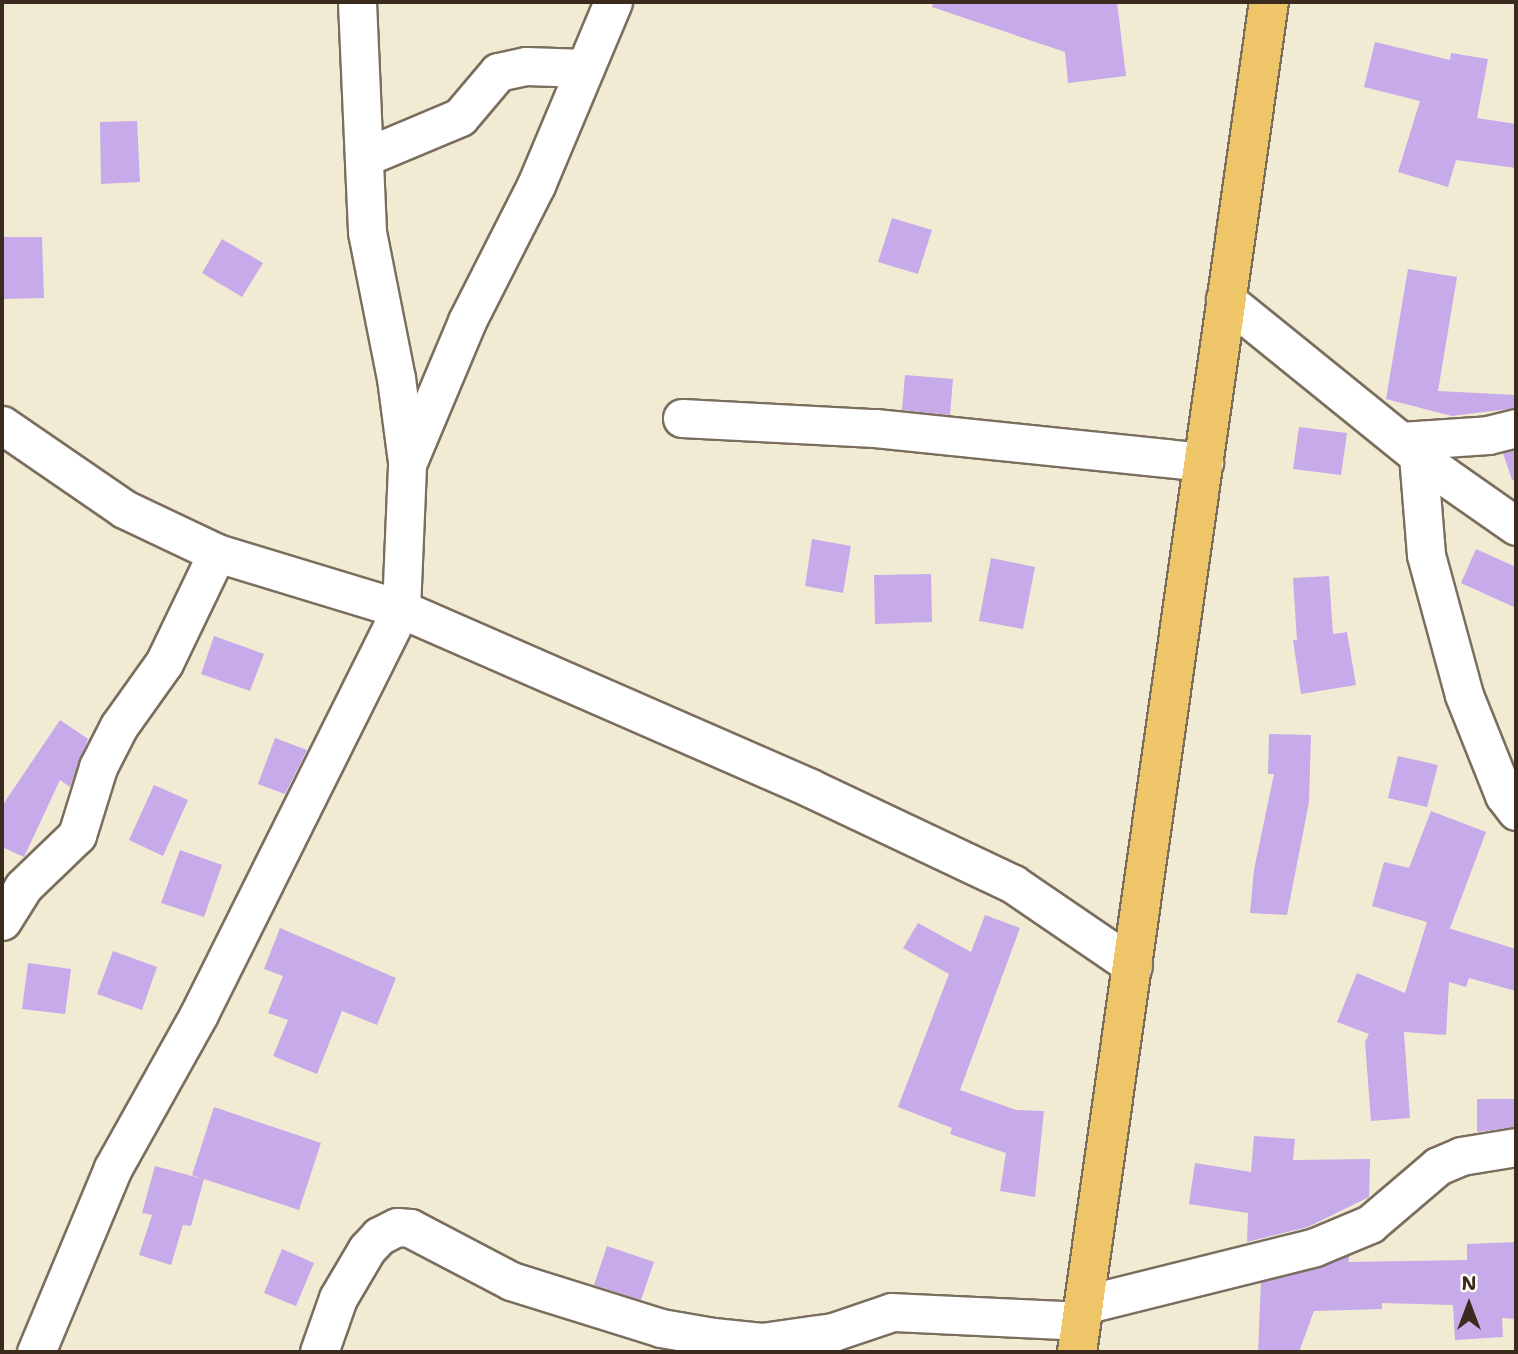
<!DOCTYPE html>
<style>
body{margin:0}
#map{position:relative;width:1518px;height:1354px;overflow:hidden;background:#f2ebd4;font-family:"Shantell Sans",sans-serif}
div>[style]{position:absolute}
.building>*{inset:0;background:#c6aae9}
.roads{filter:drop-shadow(2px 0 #7b6e5e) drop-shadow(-2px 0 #7b6e5e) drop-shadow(0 2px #7b6e5e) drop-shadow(0 -2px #7b6e5e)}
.minor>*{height:37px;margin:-18.5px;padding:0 18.5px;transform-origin:18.5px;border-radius:18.5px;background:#fff}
.major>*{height:38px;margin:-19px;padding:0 19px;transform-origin:19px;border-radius:19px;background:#eec569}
span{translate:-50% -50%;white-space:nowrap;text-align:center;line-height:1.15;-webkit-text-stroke:5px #fdfcf7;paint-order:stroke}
.frame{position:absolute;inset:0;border:4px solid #3b2a1e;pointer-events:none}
.north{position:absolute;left:1434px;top:1270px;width:70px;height:70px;-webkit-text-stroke:5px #fdfcf7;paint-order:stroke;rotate:0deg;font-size:19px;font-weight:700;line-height:28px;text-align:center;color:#3b2a1e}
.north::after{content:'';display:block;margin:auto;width:24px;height:32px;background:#3b2a1e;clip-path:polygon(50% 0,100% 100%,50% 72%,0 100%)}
</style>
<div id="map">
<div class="building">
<i style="clip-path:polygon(933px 2px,1117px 2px,1126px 76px,1068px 83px,1065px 52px,932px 7px)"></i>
<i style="clip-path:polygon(1375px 42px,1450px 60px,1451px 53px,1488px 59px,1477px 118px,1516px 124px,1516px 168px,1456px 160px,1448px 187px,1398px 172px,1420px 101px,1364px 87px)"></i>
<i style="clip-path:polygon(137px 121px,140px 182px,101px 184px,100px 122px)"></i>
<i style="clip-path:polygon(892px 218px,932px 230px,918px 274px,878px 262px)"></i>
<i style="clip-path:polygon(2px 237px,42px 237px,44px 298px,2px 299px)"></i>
<i style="clip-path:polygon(222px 239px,263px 263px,242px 297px,202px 273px)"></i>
<i style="clip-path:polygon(1408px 269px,1457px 277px,1438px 391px,1516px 395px,1516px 408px,1452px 416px,1386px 399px)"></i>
<i style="clip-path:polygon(905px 375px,953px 379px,950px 415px,902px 410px)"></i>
<i style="clip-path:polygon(1299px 427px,1347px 433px,1341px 475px,1293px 469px)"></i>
<i style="clip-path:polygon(1516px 450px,1516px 479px,1512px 480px,1503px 453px)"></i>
<i style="clip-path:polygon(812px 539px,851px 546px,843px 593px,805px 586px)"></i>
<i style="clip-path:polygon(1476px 549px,1516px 567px,1516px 608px,1461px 583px)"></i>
<i style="clip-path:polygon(991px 558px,1035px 567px,1023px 629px,979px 621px)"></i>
<i style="clip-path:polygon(931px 574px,932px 622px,875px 624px,874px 575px)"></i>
<i style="clip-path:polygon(1329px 576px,1333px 634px,1347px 632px,1356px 685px,1301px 694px,1293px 640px,1297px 640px,1293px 578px)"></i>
<i style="clip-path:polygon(214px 636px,264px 654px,250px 691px,201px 674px)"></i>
<i style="clip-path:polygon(60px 720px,88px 739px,70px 787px,60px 780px,24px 857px,2px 847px,2px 806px)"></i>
<i style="clip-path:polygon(1269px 734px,1311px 735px,1309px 802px,1287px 915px,1250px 913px,1254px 870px,1274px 774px,1268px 774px)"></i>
<i style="clip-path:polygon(275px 738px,307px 750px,285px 794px,258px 784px)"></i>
<i style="clip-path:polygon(1398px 756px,1438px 765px,1427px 807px,1388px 798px)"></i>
<i style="clip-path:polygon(154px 785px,188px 800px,163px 856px,129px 840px)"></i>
<i style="clip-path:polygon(1431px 811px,1486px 832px,1450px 928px,1445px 927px,1516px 949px,1516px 991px,1469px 978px,1466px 987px,1449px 982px,1446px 1035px,1404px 1032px,1410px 1118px,1371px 1121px,1365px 1042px,1369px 1034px,1337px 1022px,1357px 973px,1405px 993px,1427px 922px,1372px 906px,1384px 862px,1409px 868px)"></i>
<i style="clip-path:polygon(180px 850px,222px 865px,204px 917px,161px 903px)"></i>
<i style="clip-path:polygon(985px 915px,1020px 928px,960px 1090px,1016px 1110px,1044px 1111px,1035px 1197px,1000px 1191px,1006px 1153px,950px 1134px,952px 1128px,898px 1107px,949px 974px,903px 948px,918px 923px,971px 952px)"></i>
<i style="clip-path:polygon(280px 928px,396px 978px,377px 1025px,342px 1011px,317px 1074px,273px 1056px,288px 1020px,268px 1013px,283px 976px,264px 969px)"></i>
<i style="clip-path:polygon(113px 951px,157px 967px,142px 1010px,97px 994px)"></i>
<i style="clip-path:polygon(28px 963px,71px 969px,65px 1014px,22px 1009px)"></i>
<i style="clip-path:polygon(1477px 1099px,1516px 1099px,1516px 1127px,1477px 1132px)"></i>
<i style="clip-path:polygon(214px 1107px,321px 1143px,299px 1210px,204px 1179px,191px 1226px,183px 1225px,171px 1265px,139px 1255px,152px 1215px,142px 1213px,155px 1166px,203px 1179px,192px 1175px)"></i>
<i style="clip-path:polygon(1254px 1136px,1295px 1139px,1293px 1160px,1370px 1159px,1369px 1197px,1308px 1227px,1247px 1242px,1248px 1213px,1189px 1204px,1195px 1163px,1251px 1172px)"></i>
<i style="clip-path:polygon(1516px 1242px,1516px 1319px,1502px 1318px,1503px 1337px,1455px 1340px,1453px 1305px,1382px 1303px,1382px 1309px,1314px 1311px,1299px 1352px,1258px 1352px,1261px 1282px,1350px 1255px,1348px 1262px,1467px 1260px,1467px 1244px)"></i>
<i style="clip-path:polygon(607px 1246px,654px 1262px,641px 1300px,594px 1285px)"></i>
<i style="clip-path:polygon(282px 1249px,314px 1263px,296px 1306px,264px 1293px)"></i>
</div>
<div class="roads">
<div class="minor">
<i style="left:357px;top:2px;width:230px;rotate:87.5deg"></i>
<i style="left:367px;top:232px;width:149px;rotate:78.8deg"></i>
<i style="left:396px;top:378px;width:85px;rotate:82.5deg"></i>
<i style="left:365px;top:157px;width:103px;rotate:-22.8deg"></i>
<i style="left:460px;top:117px;width:59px;rotate:-49.8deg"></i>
<i style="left:498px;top:72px;width:29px;rotate:-12deg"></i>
<i style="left:526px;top:66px;width:59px;rotate:1.9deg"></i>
<i style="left:1225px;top:299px;width:275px;rotate:39deg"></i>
<i style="left:1439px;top:472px;width:94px;rotate:35deg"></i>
<i style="left:682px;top:418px;width:193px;rotate:3deg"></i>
<i style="left:875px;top:428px;width:331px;rotate:5.9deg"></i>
<i style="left:2px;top:425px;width:148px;rotate:34.5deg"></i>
<i style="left:124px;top:509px;width:103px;rotate:25.3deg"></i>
<i style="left:217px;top:553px;width:192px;rotate:16.9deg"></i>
<i style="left:401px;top:609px;width:446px;rotate:23.6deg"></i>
<i style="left:810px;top:788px;width:225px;rotate:25.3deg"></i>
<i style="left:1013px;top:884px;width:145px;rotate:34.3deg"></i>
<i style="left:1401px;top:441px;width:87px;rotate:-3.9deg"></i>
<i style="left:1488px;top:435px;width:29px;rotate:-14deg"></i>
<i style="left:1418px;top:455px;width:100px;rotate:85.4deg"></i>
<i style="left:1426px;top:555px;width:145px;rotate:74.8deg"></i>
<i style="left:1464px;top:695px;width:108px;rotate:68.2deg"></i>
<i style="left:1504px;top:795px;width:20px;rotate:53deg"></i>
<i style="left:2px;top:921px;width:40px;rotate:-58deg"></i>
<i style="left:23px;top:887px;width:75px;rotate:-43.9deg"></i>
<i style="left:77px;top:835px;width:71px;rotate:-72.8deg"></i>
<i style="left:98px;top:767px;width:46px;rotate:-62.9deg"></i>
<i style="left:119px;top:726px;width:77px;rotate:-54.5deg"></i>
<i style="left:164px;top:663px;width:122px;rotate:-64.3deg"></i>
<i style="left:1083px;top:1305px;width:239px;rotate:-14deg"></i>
<i style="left:1315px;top:1247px;width:60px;rotate:-22.7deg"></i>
<i style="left:1370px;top:1224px;width:89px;rotate:-40.5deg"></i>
<i style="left:1438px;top:1166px;width:25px;rotate:-23deg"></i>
<i style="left:1461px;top:1156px;width:56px;rotate:-9.3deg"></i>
<i style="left:36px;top:1352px;width:199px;rotate:-67.3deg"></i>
<i style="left:113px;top:1168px;width:176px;rotate:-60.8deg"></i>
<i style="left:199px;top:1014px;width:453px;rotate:-63.5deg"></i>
<i style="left:401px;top:609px;width:145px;rotate:-87.6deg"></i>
<i style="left:407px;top:464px;width:155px;rotate:-67.2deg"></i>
<i style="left:467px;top:321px;width:153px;rotate:-63.1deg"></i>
<i style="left:536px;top:185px;width:199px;rotate:-67.2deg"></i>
<i style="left:319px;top:1352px;width:57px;rotate:-70.6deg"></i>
<i style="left:338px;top:1298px;width:57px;rotate:-59.4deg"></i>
<i style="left:367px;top:1249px;width:18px;rotate:-47deg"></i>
<i style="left:379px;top:1236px;width:20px;rotate:-27deg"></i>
<i style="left:397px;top:1227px;width:13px;rotate:4deg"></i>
<i style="left:410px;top:1228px;width:114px;rotate:27.7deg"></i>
<i style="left:511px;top:1281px;width:157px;rotate:17.4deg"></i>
<i style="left:661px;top:1328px;width:53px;rotate:9.8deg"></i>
<i style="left:713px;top:1337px;width:49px;rotate:5.8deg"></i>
<i style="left:762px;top:1342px;width:72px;rotate:-8deg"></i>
<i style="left:833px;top:1332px;width:62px;rotate:-18.7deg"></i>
<i style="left:892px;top:1312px;width:189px;rotate:2.7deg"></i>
</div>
<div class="major">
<i style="left:1077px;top:1352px;width:1364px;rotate:-81.91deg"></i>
</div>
</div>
<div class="frame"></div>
<div class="north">N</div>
</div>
